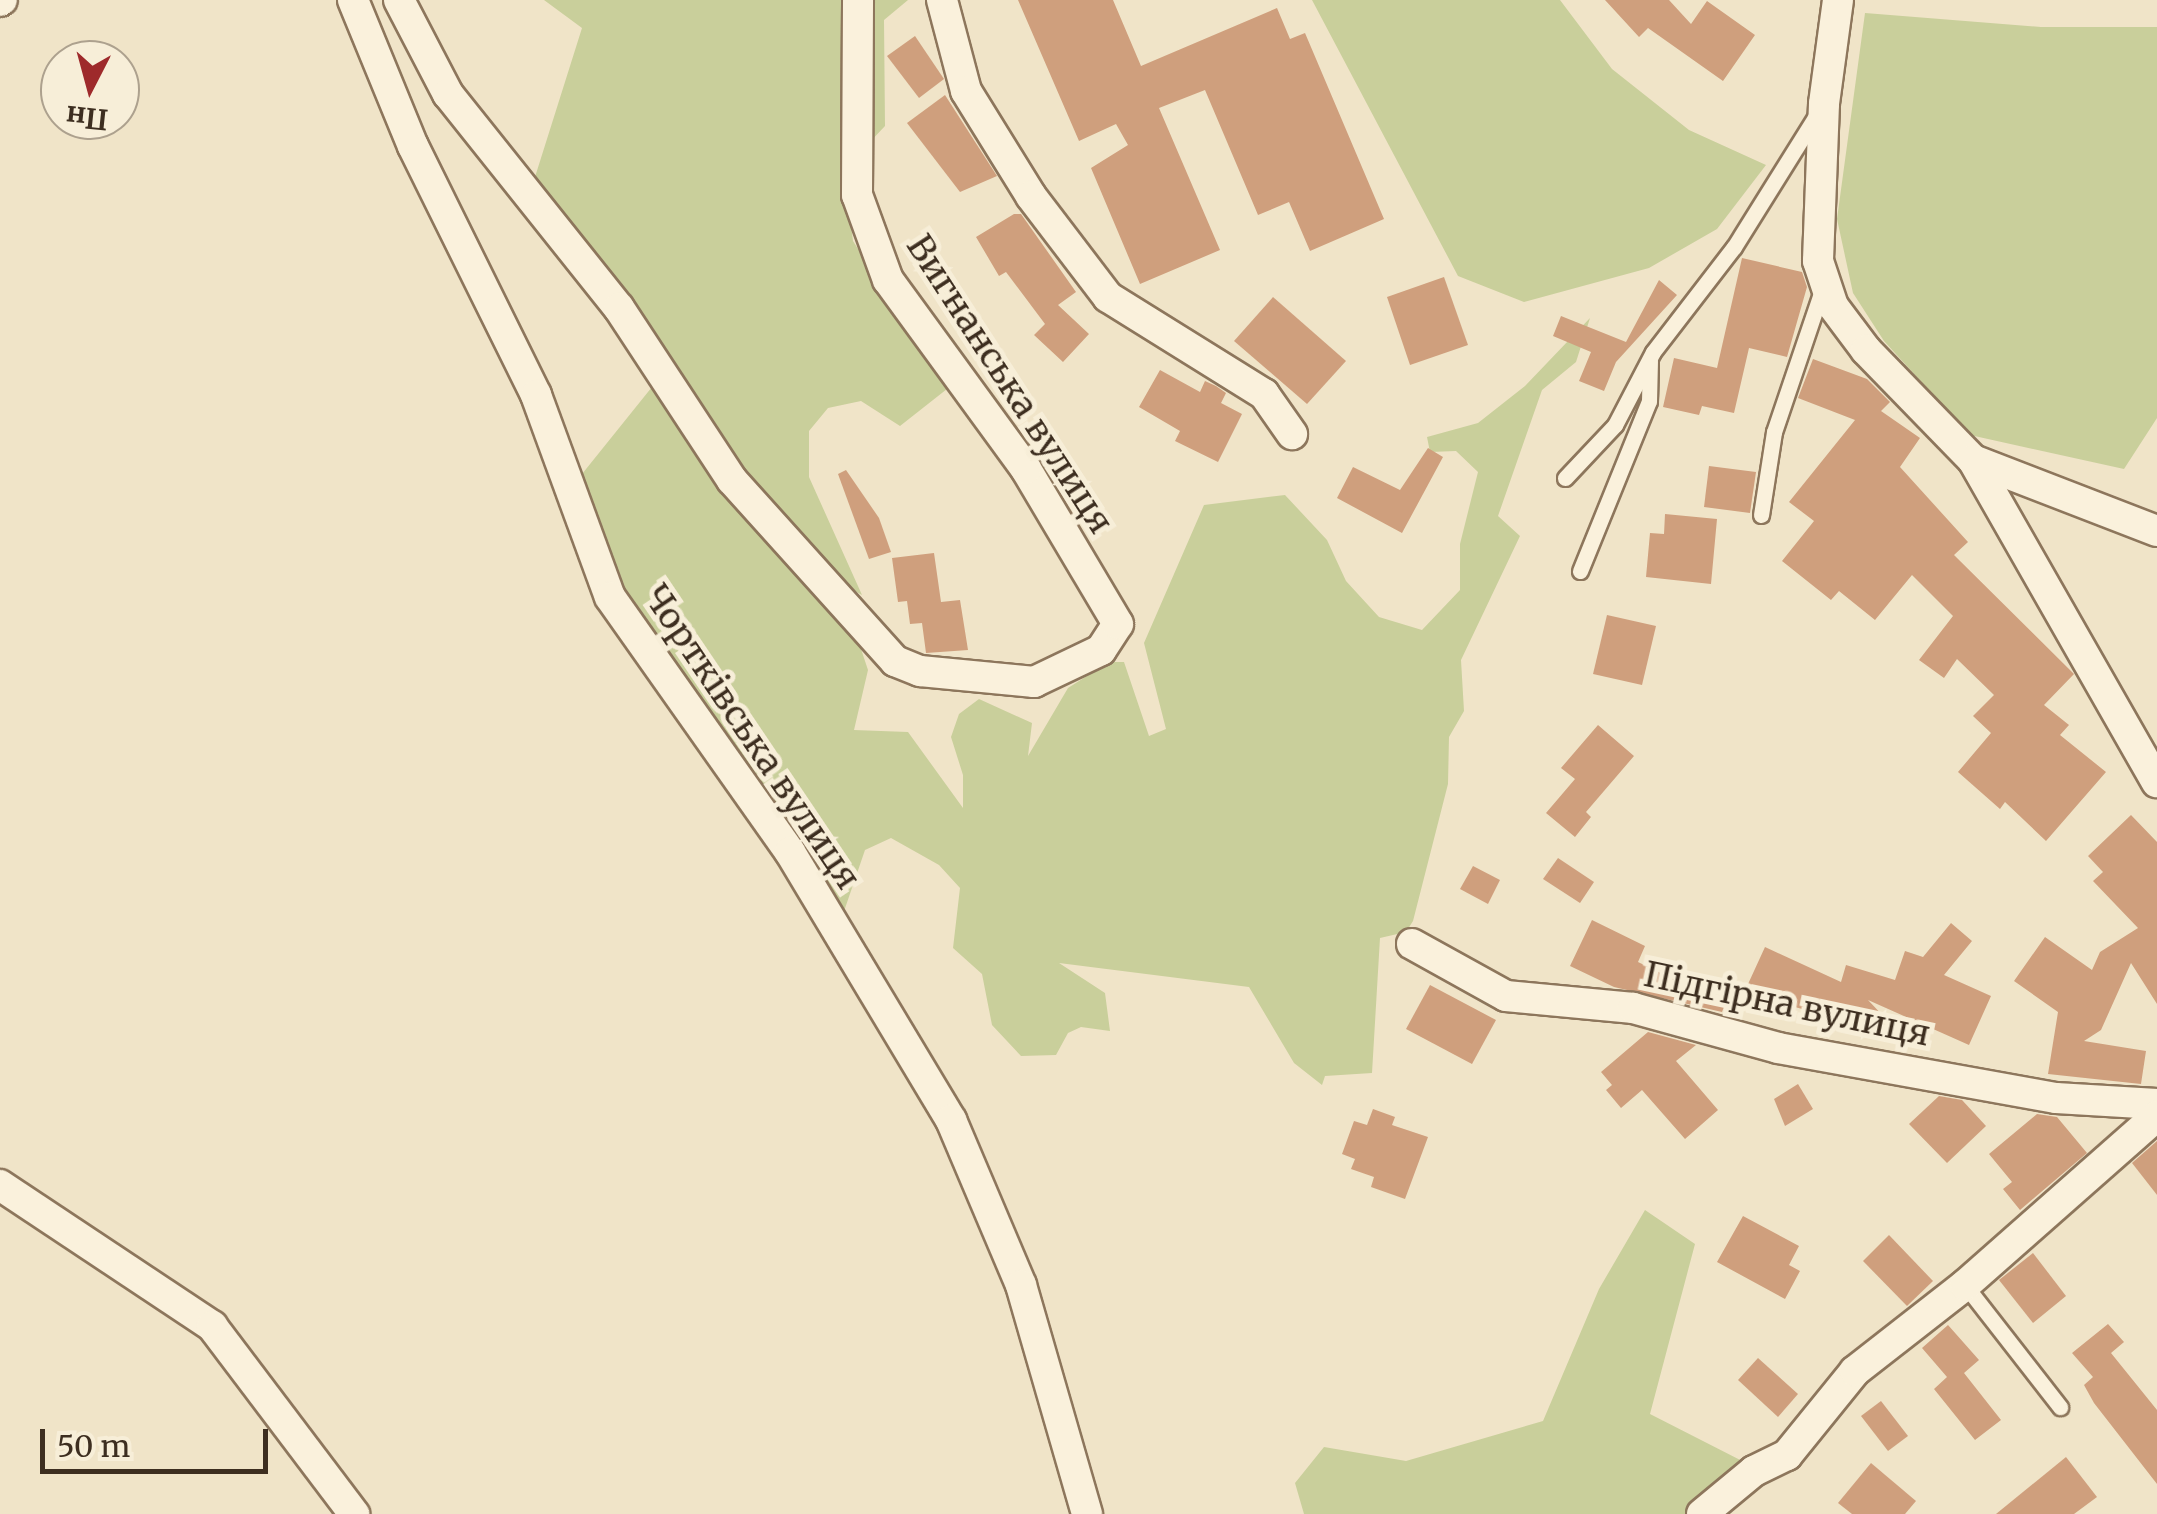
<!DOCTYPE html>
<meta charset="utf-8">
<style>
body{margin:0}
#map{position:relative;width:2157px;height:1514px;overflow:hidden;background:#f0e4c8;font-family:Merriweather,serif}
div>[style]{position:absolute}
.green>*{inset:0;background:#c9cf9b}
.building>*{inset:0;background:#cf9f7d}
.roads{filter:drop-shadow(2px 0 #8d765c) drop-shadow(-2px 0 #8d765c) drop-shadow(0 2px #8d765c) drop-shadow(0 -2px #8d765c)}
.lane>*{height:15px;margin:-7.5px;padding:0 7.5px;transform-origin:7.5px;border-radius:7.5px;background:#faf1dc}
.street>*{height:30px;margin:-15px;padding:0 15px;transform-origin:15px;border-radius:15px;background:#faf1dc}
span{translate:-50% -50%;white-space:nowrap;text-align:center;line-height:1.15;-webkit-text-stroke:10px #f7eed8;paint-order:stroke}
.street-label{font-size:35px;color:#3d2e20}
.north{position:absolute;left:40px;top:40px;width:100px;height:100px;box-sizing:border-box;background:#f7eed8;border:2px solid #ada18e;border-radius:50%;rotate:186deg;font-size:28px;font-weight:700;line-height:40px;text-align:center;color:#3d2e20}
.north::after{content:'';display:block;margin:auto;width:35px;height:45px;background:#9e2a2b;clip-path:polygon(50% 0,100% 100%,50% 72%,0 100%)}
.scale{position:absolute;left:40px;top:1429px;width:228px;height:45px;box-sizing:border-box;border:5px solid #3d2e20;border-top:0;padding-left:12px;font-size:30px;line-height:35px;white-space:nowrap;color:#3d2e20;-webkit-text-stroke:8px #f7eed8;paint-order:stroke}
</style>
<div id="map">
<div class="green">
<i style="clip-path:polygon(544px 0,908px 0,884px 20px,885px 126px,850px 163px,848px 202px,853px 241px,947px 389px,900px 426px,861px 401px,828px 408px,809px 431px,809px 477px,862px 595px,842px 584px,755px 494px,656px 340px,535px 177px,582px 28px)"></i>
<i style="clip-path:polygon(1312px 0,1560px 0,1612px 69px,1689px 130px,1766px 165px,1717px 229px,1649px 268px,1524px 302px,1458px 276px)"></i>
<i style="clip-path:polygon(1865px 13px,2041px 27px,2157px 27px,2157px 418px,2124px 469px,1970px 435px,1884px 341px,1853px 293px,1837px 219px)"></i>
<i style="clip-path:polygon(1590px 318px,1576px 362px,1542px 390px,1498px 516px,1520px 536px,1461px 660px,1464px 711px,1449px 737px,1448px 784px,1413px 921px,1406px 932px,1380px 938px,1372px 1073px,1325px 1076px,1322px 1085px,1294px 1063px,1249px 987px,1059px 963px,1105px 993px,1110px 1031px,1081px 1027px,1068px 1033px,1056px 1055px,1021px 1056px,992px 1025px,982px 974px,953px 948px,960px 888px,939px 865px,891px 838px,865px 850px,841px 920px,613px 592px,574px 484px,656px 382px,853px 625px,868px 670px,854px 730px,908px 732px,963px 808px,963px 775px,951px 737px,959px 714px,979px 699px,1032px 723px,1028px 756px,1068px 688px,1109px 662px,1124px 662px,1149px 736px,1166px 729px,1144px 643px,1204px 505px,1285px 495px,1327px 540px,1346px 581px,1379px 617px,1422px 630px,1460px 590px,1460px 544px,1478px 472px,1456px 451px,1430px 452px,1427px 437px,1478px 423px,1525px 386px)"></i>
<i style="clip-path:polygon(1645px 1210px,1695px 1244px,1650px 1414px,1750px 1465px,1693px 1514px,1304px 1514px,1295px 1483px,1324px 1447px,1406px 1461px,1543px 1421px,1599px 1289px)"></i>
</div>
<div class="building">
<i style="clip-path:polygon(1018px 0,1113px 0,1141px 66px,1277px 8px,1290px 39px,1305px 33px,1384px 219px,1310px 251px,1289px 202px,1258px 215px,1205px 90px,1159px 108px,1220px 250px,1140px 284px,1091px 168px,1128px 145px,1116px 124px,1079px 141px)"></i>
<i style="clip-path:polygon(1605px 0,1669px 0,1691px 24px,1707px 1px,1755px 35px,1723px 81px,1648px 28px,1639px 37px)"></i>
<i style="clip-path:polygon(915px 36px,944px 79px,919px 98px,887px 56px)"></i>
<i style="clip-path:polygon(945px 95px,997px 176px,960px 192px,907px 123px)"></i>
<i style="clip-path:polygon(1014px 214px,1021px 214px,1076px 292px,1058px 305px,1089px 334px,1063px 362px,1034px 335px,1045px 324px,1006px 272px,999px 276px,976px 237px)"></i>
<i style="clip-path:polygon(1742px 258px,1802px 272px,1807px 287px,1787px 357px,1749px 348px,1734px 413px,1702px 406px,1699px 415px,1663px 407px,1674px 358px,1717px 368px)"></i>
<i style="clip-path:polygon(1444px 277px,1468px 345px,1410px 365px,1387px 297px)"></i>
<i style="clip-path:polygon(1659px 280px,1677px 295px,1616px 362px,1604px 391px,1579px 381px,1591px 352px,1553px 336px,1561px 316px,1626px 342px)"></i>
<i style="clip-path:polygon(1273px 297px,1346px 361px,1307px 404px,1234px 341px)"></i>
<i style="clip-path:polygon(1813px 359px,1867px 379px,1890px 402px,1881px 411px,1920px 438px,1900px 467px,1968px 542px,1954px 555px,2074px 674px,2044px 705px,2069px 725px,2060px 735px,2106px 772px,2046px 841px,2005px 802px,2000px 809px,1958px 772px,1991px 733px,1973px 716px,1994px 695px,1957px 659px,1944px 678px,1919px 660px,1953px 616px,1912px 575px,1875px 620px,1839px 591px,1831px 600px,1782px 561px,1814px 521px,1789px 502px,1855px 420px,1798px 398px)"></i>
<i style="clip-path:polygon(1160px 370px,1200px 392px,1205px 381px,1216px 386px,1226px 393px,1221px 403px,1242px 414px,1218px 462px,1175px 441px,1180px 431px,1139px 407px)"></i>
<i style="clip-path:polygon(1428px 448px,1443px 457px,1402px 533px,1337px 498px,1353px 467px,1400px 490px)"></i>
<i style="clip-path:polygon(1709px 466px,1756px 472px,1750px 513px,1704px 507px)"></i>
<i style="clip-path:polygon(846px 470px,879px 518px,891px 552px,869px 559px,838px 474px)"></i>
<i style="clip-path:polygon(1665px 514px,1717px 519px,1711px 584px,1646px 577px,1650px 533px,1664px 534px)"></i>
<i style="clip-path:polygon(934px 553px,941px 602px,960px 600px,968px 650px,926px 653px,922px 623px,910px 624px,907px 601px,898px 602px,892px 558px)"></i>
<i style="clip-path:polygon(1607px 615px,1656px 626px,1642px 685px,1593px 674px)"></i>
<i style="clip-path:polygon(1598px 725px,1634px 756px,1586px 812px,1591px 817px,1575px 837px,1546px 813px,1575px 779px,1561px 768px)"></i>
<i style="clip-path:polygon(2131px 815px,2157px 842px,2157px 1004px,2131px 963px,2101px 1030px,2084px 1041px,2146px 1051px,2141px 1084px,2048px 1074px,2058px 1012px,2014px 981px,2045px 937px,2092px 970px,2100px 952px,2138px 928px,2093px 881px,2103px 872px,2088px 856px)"></i>
<i style="clip-path:polygon(1558px 858px,1594px 882px,1580px 903px,1543px 879px)"></i>
<i style="clip-path:polygon(1473px 866px,1500px 880px,1488px 904px,1460px 889px)"></i>
<i style="clip-path:polygon(1592px 920px,1645px 946px,1638px 962px,1725px 1004px,1722px 1012px,1614px 987px,1570px 966px)"></i>
<i style="clip-path:polygon(1951px 923px,1972px 941px,1944px 975px,1991px 996px,1969px 1045px,1868px 1000px,1904px 1038px,1795px 1007px,1790px 1017px,1743px 995px,1765px 947px,1841px 982px,1846px 965px,1895px 980px,1905px 951px,1923px 957px)"></i>
<i style="clip-path:polygon(1430px 985px,1496px 1020px,1472px 1064px,1406px 1029px)"></i>
<i style="clip-path:polygon(1648px 1032px,1696px 1045px,1676px 1061px,1718px 1110px,1685px 1139px,1642px 1090px,1621px 1108px,1606px 1090px,1612px 1085px,1601px 1072px)"></i>
<i style="clip-path:polygon(1798px 1084px,1813px 1109px,1785px 1126px,1774px 1099px)"></i>
<i style="clip-path:polygon(1939px 1096px,1962px 1100px,1986px 1126px,1947px 1163px,1909px 1124px)"></i>
<i style="clip-path:polygon(1373px 1109px,1395px 1117px,1392px 1125px,1428px 1137px,1405px 1199px,1371px 1187px,1374px 1177px,1351px 1169px,1355px 1159px,1342px 1154px,1354px 1121px,1367px 1125px)"></i>
<i style="clip-path:polygon(2037px 1114px,2057px 1117px,2087px 1153px,2020px 1210px,2003px 1189px,2012px 1182px,1989px 1154px)"></i>
<i style="clip-path:polygon(2157px 1141px,2157px 1195px,2132px 1163px)"></i>
<i style="clip-path:polygon(1743px 1216px,1799px 1246px,1789px 1265px,1800px 1271px,1785px 1299px,1717px 1262px)"></i>
<i style="clip-path:polygon(1889px 1235px,1933px 1281px,1907px 1306px,1863px 1261px)"></i>
<i style="clip-path:polygon(2033px 1253px,2066px 1296px,2033px 1323px,1999px 1280px)"></i>
<i style="clip-path:polygon(2108px 1324px,2124px 1342px,2111px 1353px,2157px 1410px,2157px 1484px,2094px 1403px,2084px 1385px,2093px 1377px,2072px 1353px)"></i>
<i style="clip-path:polygon(1948px 1325px,1979px 1360px,1964px 1373px,2001px 1420px,1975px 1440px,1934px 1389px,1947px 1377px,1922px 1348px)"></i>
<i style="clip-path:polygon(1758px 1358px,1798px 1394px,1778px 1417px,1738px 1380px)"></i>
<i style="clip-path:polygon(1881px 1401px,1908px 1436px,1888px 1451px,1861px 1416px)"></i>
<i style="clip-path:polygon(2066px 1457px,2097px 1497px,2074px 1514px,1996px 1514px)"></i>
<i style="clip-path:polygon(1871px 1463px,1916px 1501px,1905px 1514px,1852px 1514px,1838px 1503px)"></i>
</div>
<div class="roads">
<div class="lane">
<i style="left:1565px;top:478px;width:73px;rotate:-46.7deg"></i>
<i style="left:1615px;top:425px;width:82px;rotate:-62.5deg"></i>
<i style="left:1653px;top:352px;width:133px;rotate:-52.4deg"></i>
<i style="left:1734px;top:247px;width:160px;rotate:-58deg"></i>
<i style="left:1761px;top:515px;width:84px;rotate:-81.1deg"></i>
<i style="left:1774px;top:432px;width:153px;rotate:-71.3deg"></i>
<i style="left:1580px;top:571px;width:183px;rotate:-67.9deg"></i>
<i style="left:1649px;top:401px;width:40px;rotate:-88.6deg"></i>
<i style="left:1965px;top:1285px;width:155px;rotate:52.1deg"></i>
</div>
<div class="street">
<i style="left:353px;top:0;width:158px;rotate:67.7deg"></i>
<i style="left:413px;top:146px;width:278px;rotate:63.7deg"></i>
<i style="left:536px;top:395px;width:215px;rotate:69.9deg"></i>
<i style="left:610px;top:597px;width:312px;rotate:54.8deg"></i>
<i style="left:790px;top:852px;width:313px;rotate:59deg"></i>
<i style="left:951px;top:1120px;width:179px;rotate:67deg"></i>
<i style="left:1021px;top:1285px;width:238px;rotate:73.9deg"></i>
<i style="left:399px;top:0;width:106px;rotate:62.5deg"></i>
<i style="left:448px;top:94px;width:274px;rotate:51.4deg"></i>
<i style="left:619px;top:308px;width:206px;rotate:56.7deg"></i>
<i style="left:732px;top:480px;width:244px;rotate:48deg"></i>
<i style="left:895px;top:661px;width:27px;rotate:22deg"></i>
<i style="left:920px;top:671px;width:115px;rotate:5.5deg"></i>
<i style="left:1034px;top:682px;width:74px;rotate:-25.5deg"></i>
<i style="left:1101px;top:650px;width:31px;rotate:-57deg"></i>
<i style="left:1118px;top:624px;width:180px;rotate:-120.7deg"></i>
<i style="left:1026px;top:469px;width:234px;rotate:-126.1deg"></i>
<i style="left:888px;top:280px;width:90px;rotate:-110deg"></i>
<i style="left:857px;top:195px;width:195px;rotate:-89.7deg"></i>
<i style="left:942px;top:0;width:94px;rotate:75.2deg"></i>
<i style="left:966px;top:91px;width:123px;rotate:58.2deg"></i>
<i style="left:1031px;top:196px;width:127px;rotate:52.7deg"></i>
<i style="left:1108px;top:297px;width:184px;rotate:31.9deg"></i>
<i style="left:1264px;top:394px;width:49px;rotate:55deg"></i>
<i style="left:1838px;top:0;width:105px;rotate:97.7deg"></i>
<i style="left:1824px;top:104px;width:157px;rotate:92.2deg"></i>
<i style="left:1818px;top:261px;width:47px;rotate:71.6deg"></i>
<i style="left:1833px;top:306px;width:55px;rotate:53.1deg"></i>
<i style="left:1866px;top:350px;width:153px;rotate:45.8deg"></i>
<i style="left:1973px;top:460px;width:197px;rotate:21.1deg"></i>
<i style="left:0;top:1px;width:2px;rotate:-27deg"></i>
<i style="left:1973px;top:460px;width:371px;rotate:60.3deg"></i>
<i style="left:1412px;top:944px;width:107px;rotate:29deg"></i>
<i style="left:1506px;top:996px;width:128px;rotate:5.4deg"></i>
<i style="left:1633px;top:1008px;width:150px;rotate:15.4deg"></i>
<i style="left:1778px;top:1048px;width:282px;rotate:10.2deg"></i>
<i style="left:2056px;top:1098px;width:101px;rotate:3.4deg"></i>
<i style="left:0;top:1185px;width:255px;rotate:33.6deg"></i>
<i style="left:212px;top:1326px;width:236px;rotate:52.9deg"></i>
<i style="left:1702px;top:1514px;width:67px;rotate:-39.6deg"></i>
<i style="left:1754px;top:1471px;width:37px;rotate:-26deg"></i>
<i style="left:1787px;top:1455px;width:108px;rotate:-51deg"></i>
<i style="left:1855px;top:1371px;width:140px;rotate:-38deg"></i>
<i style="left:1965px;top:1285px;width:256px;rotate:-41.4deg"></i>
</div>
</div>
<div class="street-label">
<span style="left:1010px;top:384px;rotate:57deg">Вигнанська вулиця</span>
<span style="left:752px;top:737px;rotate:56deg">Чортківська вулиця</span>
<span style="left:1787px;top:1004px;rotate:12deg">Підгірна вулиця</span>
</div>
<div class="north">Пн</div>
<div class="scale">50 m</div>
</div>
